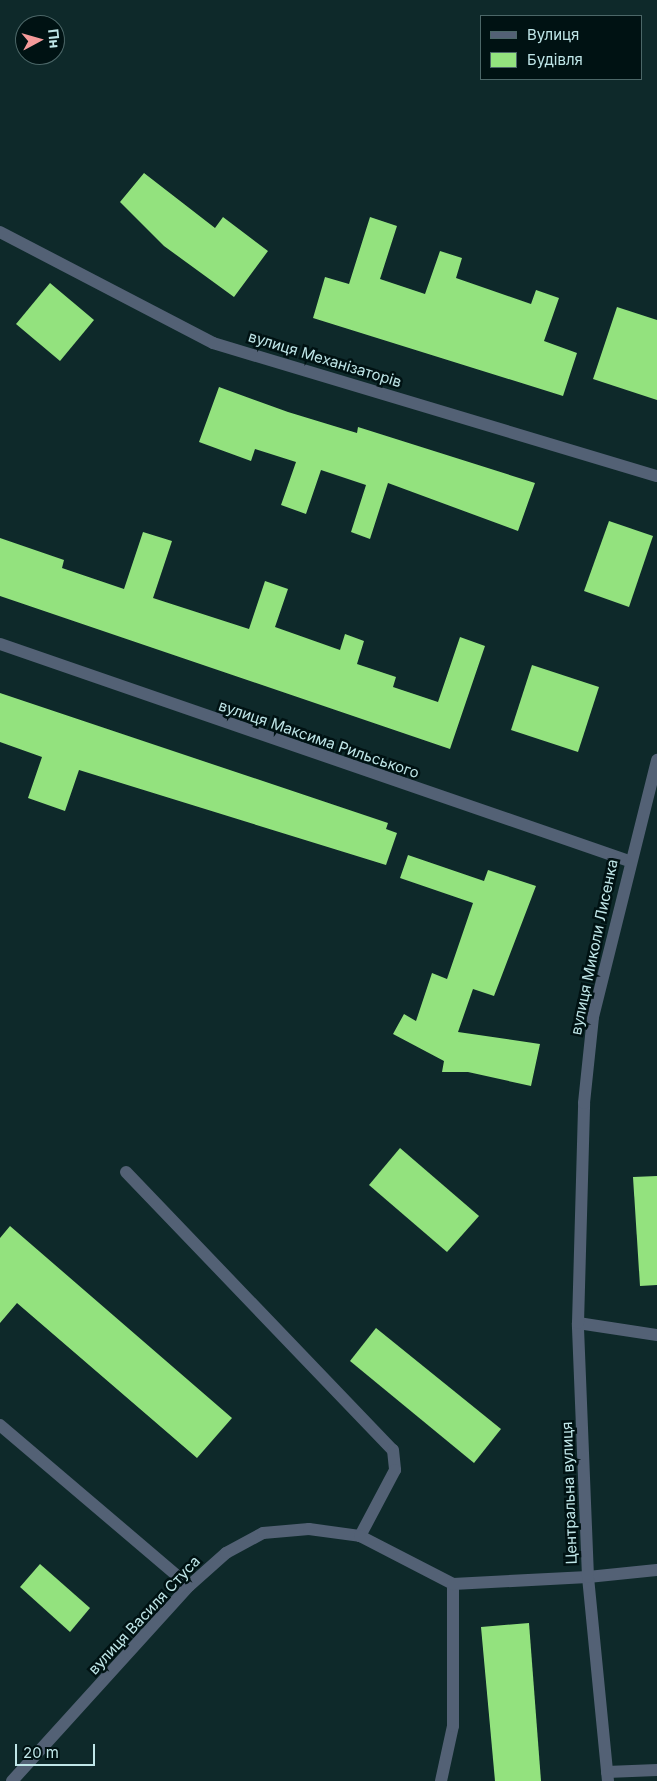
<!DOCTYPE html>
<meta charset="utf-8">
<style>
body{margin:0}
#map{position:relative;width:657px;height:1781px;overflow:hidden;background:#0e292a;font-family:Inter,sans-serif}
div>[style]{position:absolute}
.building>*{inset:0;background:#93e27e}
.service>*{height:12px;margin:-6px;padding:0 6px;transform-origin:6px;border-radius:6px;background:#536175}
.minor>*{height:12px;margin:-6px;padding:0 6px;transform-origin:6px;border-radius:6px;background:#536175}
.tertiary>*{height:12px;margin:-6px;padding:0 6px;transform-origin:6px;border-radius:6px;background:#536175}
span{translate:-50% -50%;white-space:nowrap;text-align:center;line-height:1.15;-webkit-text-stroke:5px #001213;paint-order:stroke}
.street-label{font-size:15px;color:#bfe6e8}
.legend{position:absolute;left:480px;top:15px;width:162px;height:65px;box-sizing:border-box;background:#001213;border:1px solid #4c6768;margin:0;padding:6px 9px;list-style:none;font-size:15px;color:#bfe6e8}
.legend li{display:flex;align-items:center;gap:10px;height:25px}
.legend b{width:25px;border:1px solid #4c6768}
.north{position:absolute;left:15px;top:15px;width:50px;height:50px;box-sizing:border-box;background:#001213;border:1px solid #4c6768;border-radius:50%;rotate:84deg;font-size:14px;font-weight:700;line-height:20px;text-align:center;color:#bfe6e8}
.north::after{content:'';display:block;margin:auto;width:18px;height:22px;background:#f59b9b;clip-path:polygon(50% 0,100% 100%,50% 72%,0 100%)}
.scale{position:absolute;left:15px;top:1744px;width:80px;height:22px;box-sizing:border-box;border:2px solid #bfe6e8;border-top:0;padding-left:6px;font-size:15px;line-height:18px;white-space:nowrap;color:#bfe6e8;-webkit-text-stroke:4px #001213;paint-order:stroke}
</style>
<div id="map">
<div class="building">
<i style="clip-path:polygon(144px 173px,215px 228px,223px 217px,268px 251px,234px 297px,164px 246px,120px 202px)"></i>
<i style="clip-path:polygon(370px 217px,397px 226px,380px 279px,425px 294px,440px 251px,462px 258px,456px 278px,531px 304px,536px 290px,559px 298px,544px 341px,577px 353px,563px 396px,313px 318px,325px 277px,349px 284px)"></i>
<i style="clip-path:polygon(50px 283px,94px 320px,60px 361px,16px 324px)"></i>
<i style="clip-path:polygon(617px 307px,657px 320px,657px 400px,593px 379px)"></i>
<i style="clip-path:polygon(219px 387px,288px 412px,357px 433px,358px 427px,535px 483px,518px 531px,388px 483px,370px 539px,351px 532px,366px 485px,321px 470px,306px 514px,281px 505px,296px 462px,255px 449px,251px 461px,199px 442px)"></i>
<i style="clip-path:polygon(609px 521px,653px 536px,629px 607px,584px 591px)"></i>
<i style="clip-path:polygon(143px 532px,172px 541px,153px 598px,249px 629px,265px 581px,288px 589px,275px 627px,340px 650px,345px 634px,364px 641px,357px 664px,396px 677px,393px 687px,438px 702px,460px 637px,485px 646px,450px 749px,0 596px,0 538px,64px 560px,62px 568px,124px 589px)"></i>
<i style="clip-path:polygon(532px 665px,599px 687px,578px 752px,511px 730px)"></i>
<i style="clip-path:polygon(0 693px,388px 823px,386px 829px,397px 833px,386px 865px,79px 770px,65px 811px,28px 798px,42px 757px,0 742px)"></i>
<i style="clip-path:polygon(408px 855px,484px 881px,488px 870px,536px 886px,494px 996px,473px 989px,458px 1032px,540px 1044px,531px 1086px,468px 1072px,442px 1072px,444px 1061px,393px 1034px,404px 1014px,416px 1021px,432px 973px,447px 979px,473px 903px,400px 878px)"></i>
<i style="clip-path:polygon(400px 1148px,479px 1216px,447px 1252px,369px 1185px)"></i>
<i style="clip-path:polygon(657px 1176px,657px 1285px,640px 1286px,633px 1177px)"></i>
<i style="clip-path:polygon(10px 1226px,232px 1418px,197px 1458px,17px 1303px,0 1323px,0 1238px)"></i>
<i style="clip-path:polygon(376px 1328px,501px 1429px,474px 1463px,350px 1361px)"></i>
<i style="clip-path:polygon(40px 1564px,90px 1608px,70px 1632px,20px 1587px)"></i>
<i style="clip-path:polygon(529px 1623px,541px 1781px,495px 1781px,481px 1627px)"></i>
</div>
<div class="service">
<i style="left:126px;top:1172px;width:385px;rotate:46.2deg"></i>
<i style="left:393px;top:1450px;width:20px;rotate:84deg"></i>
<i style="left:395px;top:1470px;width:75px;rotate:117.9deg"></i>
<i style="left:588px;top:1577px;width:69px;rotate:-5.8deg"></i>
<i style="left:607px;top:1772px;width:50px;rotate:-2.3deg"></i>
<i style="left:441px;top:1781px;width:56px;rotate:-77.7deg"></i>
<i style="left:453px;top:1726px;width:142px;rotate:-90deg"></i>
</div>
<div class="minor">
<i style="left:0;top:232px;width:240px;rotate:27.5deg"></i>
<i style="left:213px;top:343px;width:463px;rotate:16.7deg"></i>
<i style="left:0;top:644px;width:665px;rotate:19.03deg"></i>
<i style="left:578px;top:1323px;width:80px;rotate:8.6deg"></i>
<i style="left:0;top:1425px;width:248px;rotate:40.4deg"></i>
<i style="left:12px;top:1781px;width:263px;rotate:-47.8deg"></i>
<i style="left:189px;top:1586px;width:50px;rotate:-41.7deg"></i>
<i style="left:226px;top:1553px;width:42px;rotate:-28.4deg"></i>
<i style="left:263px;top:1533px;width:46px;rotate:-5deg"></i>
<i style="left:309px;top:1529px;width:51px;rotate:7.8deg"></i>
<i style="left:360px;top:1536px;width:105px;rotate:27.3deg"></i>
<i style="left:453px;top:1584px;width:135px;rotate:-3deg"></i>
</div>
<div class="tertiary">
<i style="left:608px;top:1781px;width:205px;rotate:-95.6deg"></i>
<i style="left:588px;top:1577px;width:254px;rotate:-92.3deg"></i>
<i style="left:578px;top:1323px;width:220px;rotate:-88.4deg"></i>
<i style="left:584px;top:1103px;width:86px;rotate:-84deg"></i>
<i style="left:593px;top:1017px;width:265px;rotate:-76deg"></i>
</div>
<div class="street-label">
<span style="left:325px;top:359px;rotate:17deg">вулиця Механізаторів</span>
<span style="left:319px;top:739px;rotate:19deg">вулиця Максима Рильського</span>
<span style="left:594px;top:947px;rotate:-78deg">вулиця Миколи Лисенка</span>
<span style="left:569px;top:1493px;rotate:-92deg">Центральна вулиця</span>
<span style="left:144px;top:1615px;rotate:-47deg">вулиця Василя Стуса</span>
</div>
<ul class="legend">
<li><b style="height:6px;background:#536175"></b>Вулиця</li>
<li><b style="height:14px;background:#93e27e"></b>Будівля</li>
</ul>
<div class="north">Пн</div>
<div class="scale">20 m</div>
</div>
